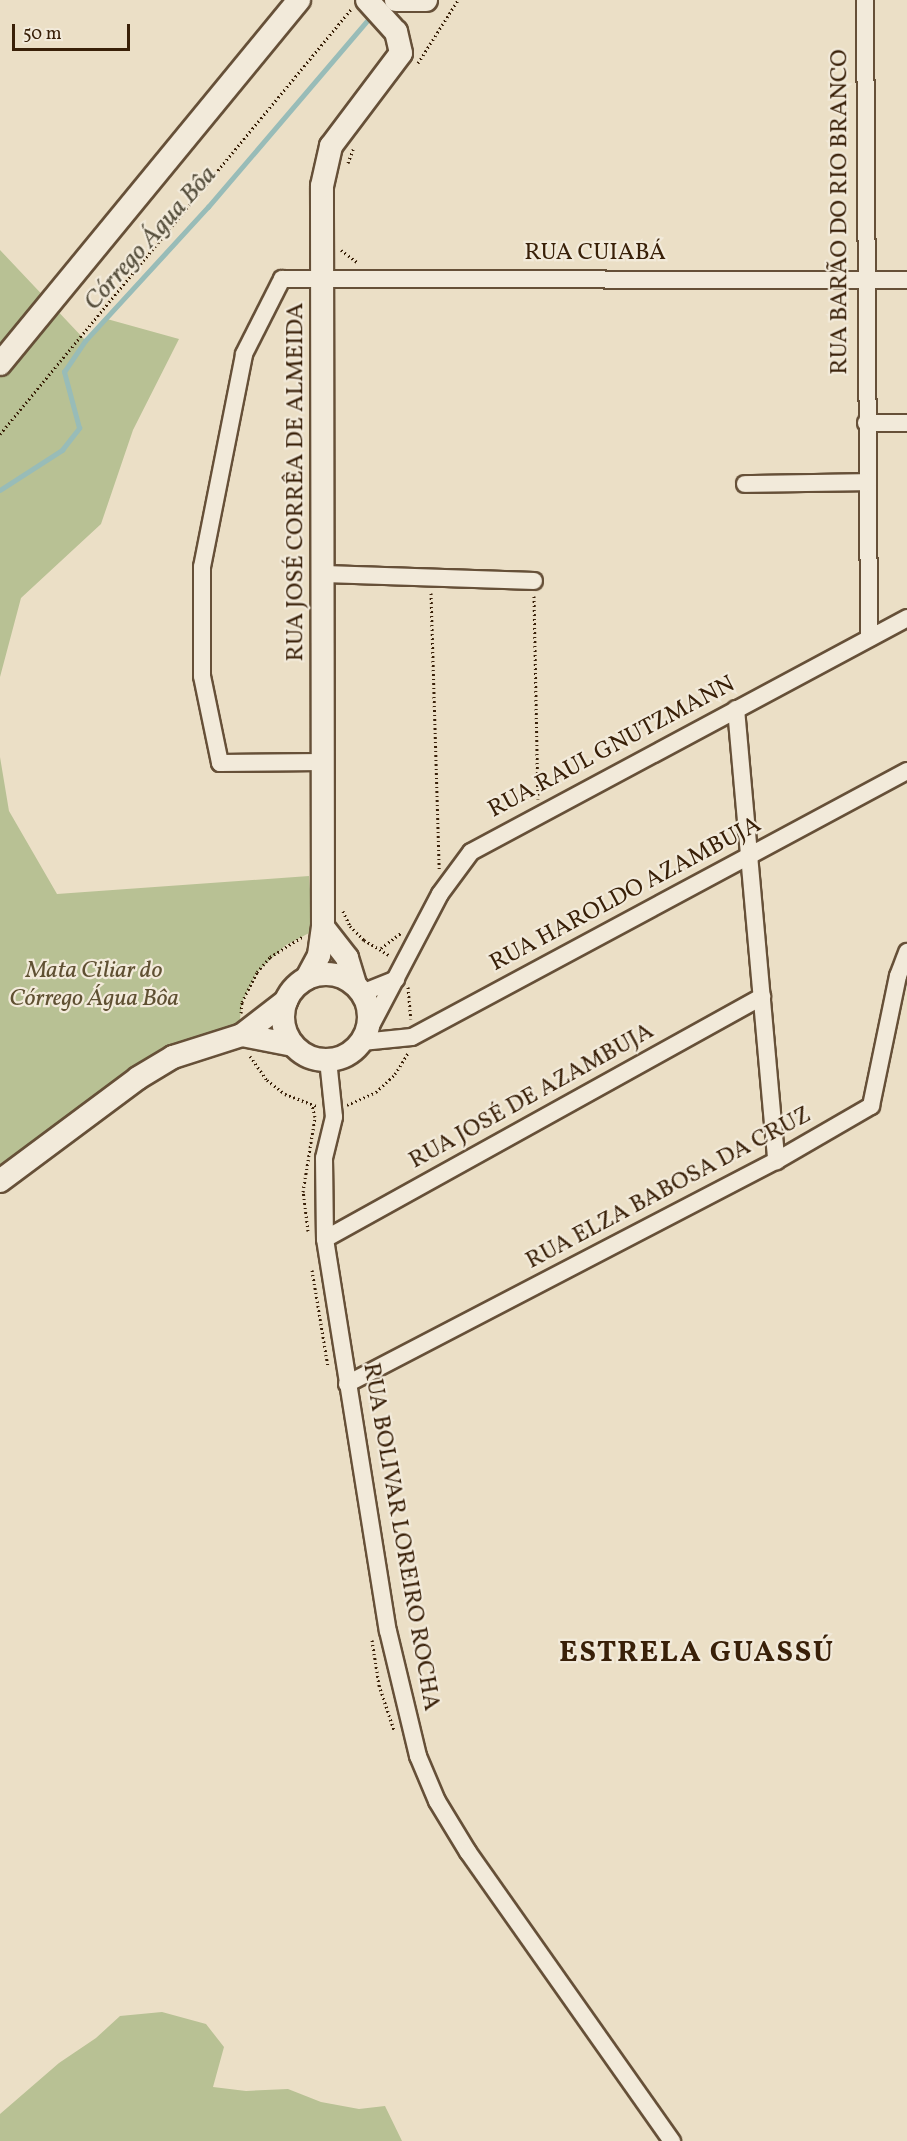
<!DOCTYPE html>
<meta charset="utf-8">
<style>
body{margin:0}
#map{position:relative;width:907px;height:2141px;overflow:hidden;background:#ebdfc6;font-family:Vollkorn,serif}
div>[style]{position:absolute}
.green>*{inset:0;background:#b8c194}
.stream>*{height:4.5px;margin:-2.25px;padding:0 2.25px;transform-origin:2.25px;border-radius:2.25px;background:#98bcb8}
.path>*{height:3px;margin-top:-1.5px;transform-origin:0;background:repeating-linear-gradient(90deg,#392008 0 1.5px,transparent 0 4.5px)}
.roads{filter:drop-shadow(2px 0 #665038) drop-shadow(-2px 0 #665038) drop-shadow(0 2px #665038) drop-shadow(0 -2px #665038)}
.street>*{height:16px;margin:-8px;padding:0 8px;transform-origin:8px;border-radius:8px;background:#f2eada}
.secondary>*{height:22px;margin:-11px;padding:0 11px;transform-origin:11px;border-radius:11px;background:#f2eada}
.secondary>.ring{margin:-11px;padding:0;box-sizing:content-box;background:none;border:22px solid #f2eada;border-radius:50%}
span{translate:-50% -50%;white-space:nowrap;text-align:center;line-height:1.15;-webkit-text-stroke:4.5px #f2eada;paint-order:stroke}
.street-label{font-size:24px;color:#392008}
.park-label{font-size:24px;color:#5f5032;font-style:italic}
.water-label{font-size:26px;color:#564f3d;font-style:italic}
.district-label{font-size:30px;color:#392008;font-weight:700;letter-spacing:1.5px}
.scale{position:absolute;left:12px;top:24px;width:118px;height:27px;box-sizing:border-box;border:3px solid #392008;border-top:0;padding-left:8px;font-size:18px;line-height:21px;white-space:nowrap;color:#392008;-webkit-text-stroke:4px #f2eada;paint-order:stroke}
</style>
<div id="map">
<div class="green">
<i style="clip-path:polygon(0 250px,85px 340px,107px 319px,179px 339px,133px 430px,101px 524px,21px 598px,0 677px)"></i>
<i style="clip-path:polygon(0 757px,9px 811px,57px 894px,309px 876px,313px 931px,286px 945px,257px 972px,242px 1002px,239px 1027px,84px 1105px,0 1165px)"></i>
<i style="clip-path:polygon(162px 2012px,206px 2024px,224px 2047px,213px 2087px,246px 2091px,288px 2089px,321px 2102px,359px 2109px,385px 2106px,402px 2141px,0 2141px,0 2114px,59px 2063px,96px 2038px,120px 2016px)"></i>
</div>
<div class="stream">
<i style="left:0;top:490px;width:74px;rotate:-32.8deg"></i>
<i style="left:62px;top:450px;width:28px;rotate:-52deg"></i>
<i style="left:79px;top:428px;width:58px;rotate:-105deg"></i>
<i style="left:64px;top:372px;width:37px;rotate:-56deg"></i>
<i style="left:85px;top:341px;width:182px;rotate:-47.5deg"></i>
<i style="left:208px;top:207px;width:254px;rotate:-49.5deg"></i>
</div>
<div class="path">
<i style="left:418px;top:63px;width:75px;rotate:-57.6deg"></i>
<i style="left:348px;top:163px;width:15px;rotate:-70deg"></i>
<i style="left:341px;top:250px;width:20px;rotate:37deg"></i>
<i style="left:0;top:434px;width:553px;rotate:-50.43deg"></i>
<i style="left:431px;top:593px;width:276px;rotate:88.3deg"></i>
<i style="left:534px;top:596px;width:203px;rotate:88.9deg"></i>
<i style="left:343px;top:911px;width:17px;rotate:65deg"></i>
<i style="left:350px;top:926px;width:20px;rotate:45deg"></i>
<i style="left:364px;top:940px;width:31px;rotate:31deg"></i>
<i style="left:381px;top:948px;width:25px;rotate:-37deg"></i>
<i style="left:408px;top:987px;width:32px;rotate:85deg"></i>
<i style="left:241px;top:1013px;width:11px;rotate:-85deg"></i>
<i style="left:242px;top:1002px;width:34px;rotate:-63deg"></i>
<i style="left:257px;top:972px;width:20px;rotate:-49deg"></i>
<i style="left:270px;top:957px;width:40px;rotate:-32deg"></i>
<i style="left:250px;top:1056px;width:29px;rotate:55deg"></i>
<i style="left:267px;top:1080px;width:23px;rotate:38deg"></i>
<i style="left:285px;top:1094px;width:34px;rotate:21deg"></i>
<i style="left:347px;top:1105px;width:32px;rotate:-24deg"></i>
<i style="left:376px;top:1092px;width:26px;rotate:-43deg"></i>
<i style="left:395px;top:1074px;width:25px;rotate:-58deg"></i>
<i style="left:308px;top:1231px;width:39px;rotate:-97deg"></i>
<i style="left:303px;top:1192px;width:76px;rotate:-80.9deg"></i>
<i style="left:315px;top:1117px;width:12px;rotate:-104deg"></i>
<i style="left:312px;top:1270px;width:98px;rotate:80.6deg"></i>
<i style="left:372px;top:1640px;width:46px;rotate:81.2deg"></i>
<i style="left:379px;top:1685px;width:47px;rotate:71.6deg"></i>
</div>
<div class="roads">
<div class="street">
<i style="left:865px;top:0;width:638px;rotate:89.64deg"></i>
<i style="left:866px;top:423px;width:41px"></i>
<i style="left:745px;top:484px;width:122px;rotate:-0.9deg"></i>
<i style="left:325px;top:574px;width:209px;rotate:1.9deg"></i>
<i style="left:736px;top:709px;width:454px;rotate:84.9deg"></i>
<i style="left:322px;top:762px;width:102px;rotate:179.4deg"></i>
<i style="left:220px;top:763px;width:89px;rotate:-101.7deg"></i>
<i style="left:202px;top:676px;width:109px;rotate:-90deg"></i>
<i style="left:202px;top:567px;width:217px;rotate:-78.8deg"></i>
<i style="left:244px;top:354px;width:84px;rotate:-63.1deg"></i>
<i style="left:282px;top:279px;width:625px;rotate:0.09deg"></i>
<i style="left:362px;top:993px;width:37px;rotate:-22deg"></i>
<i style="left:366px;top:1035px;width:159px;rotate:-62.3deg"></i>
<i style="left:440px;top:894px;width:52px;rotate:-53.6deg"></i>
<i style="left:471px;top:852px;width:495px;rotate:-28.2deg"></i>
<i style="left:362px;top:1042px;width:50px;rotate:-5.7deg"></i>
<i style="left:412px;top:1037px;width:562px;rotate:-28.25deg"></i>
<i style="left:328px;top:1060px;width:57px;rotate:84deg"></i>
<i style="left:334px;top:1117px;width:42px;rotate:103.7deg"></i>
<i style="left:324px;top:1158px;width:81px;rotate:89.3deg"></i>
<i style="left:325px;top:1239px;width:397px;rotate:80.9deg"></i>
<i style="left:388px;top:1631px;width:129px;rotate:76.5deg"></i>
<i style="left:418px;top:1756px;width:49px;rotate:67.1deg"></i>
<i style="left:437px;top:1801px;width:60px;rotate:58.7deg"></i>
<i style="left:468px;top:1852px;width:354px;rotate:54.8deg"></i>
<i style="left:325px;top:1239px;width:500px;rotate:-29deg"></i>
<i style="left:347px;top:1384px;width:483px;rotate:-27.5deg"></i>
<i style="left:776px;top:1161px;width:110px;rotate:-30.1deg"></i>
<i style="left:871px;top:1106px;width:133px;rotate:-78.3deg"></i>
<i style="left:898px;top:976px;width:26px;rotate:-69deg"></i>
</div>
<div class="secondary">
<i style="left:396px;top:0;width:30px"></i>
<i style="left:0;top:364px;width:471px;rotate:-50.6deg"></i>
<i style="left:323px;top:927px;width:39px;rotate:52deg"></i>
<i style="left:347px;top:958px;width:28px;rotate:73deg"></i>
<i class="ring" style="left:283px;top:974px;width:64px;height:64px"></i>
<i style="left:307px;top:978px;width:26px;rotate:-62deg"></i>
<i style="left:319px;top:955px;width:28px;rotate:-82deg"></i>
<i style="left:323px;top:927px;width:741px;rotate:-90.08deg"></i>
<i style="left:322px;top:186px;width:41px;rotate:-77.3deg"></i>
<i style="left:331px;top:146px;width:116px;rotate:-53deg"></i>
<i style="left:401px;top:53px;width:22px;rotate:-103deg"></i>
<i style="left:396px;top:32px;width:43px;rotate:-132.2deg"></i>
<i style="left:242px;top:1035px;width:52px;rotate:11.1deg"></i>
<i style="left:0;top:1181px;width:172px;rotate:-36.7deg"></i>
<i style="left:138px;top:1078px;width:41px;rotate:-31deg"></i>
<i style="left:173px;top:1057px;width:72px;rotate:-17.7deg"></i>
<i style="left:242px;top:1035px;width:56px;rotate:-37.7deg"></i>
</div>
</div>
<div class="street-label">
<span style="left:841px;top:212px;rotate:-90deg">RUA BARÃO DO RIO BRANCO</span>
<span style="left:595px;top:254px">RUA CUIABÁ</span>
<span style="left:297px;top:482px;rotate:-90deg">RUA JOSÉ CORRÊA DE ALMEIDA</span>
<span style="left:612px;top:748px;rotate:-28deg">RUA RAUL GNUTZMANN</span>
<span style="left:626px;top:895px;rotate:-28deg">RUA HAROLDO AZAMBUJA</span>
<span style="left:532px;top:1097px;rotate:-29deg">RUA JOSÉ DE AZAMBUJA</span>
<span style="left:669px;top:1189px;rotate:-28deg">RUA ELZA BABOSA DA CRUZ</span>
<span style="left:400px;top:1537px;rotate:80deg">RUA BOLIVAR LOREIRO ROCHA</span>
</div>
<div class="park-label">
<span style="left:94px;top:986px">Mata Ciliar do<br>Córrego Água Bôa</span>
</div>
<div class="water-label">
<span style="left:151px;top:239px;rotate:-48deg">Córrego Água Bôa</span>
</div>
<div class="district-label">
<span style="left:697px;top:1653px">ESTRELA GUASSÚ</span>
</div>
<div class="scale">50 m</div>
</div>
